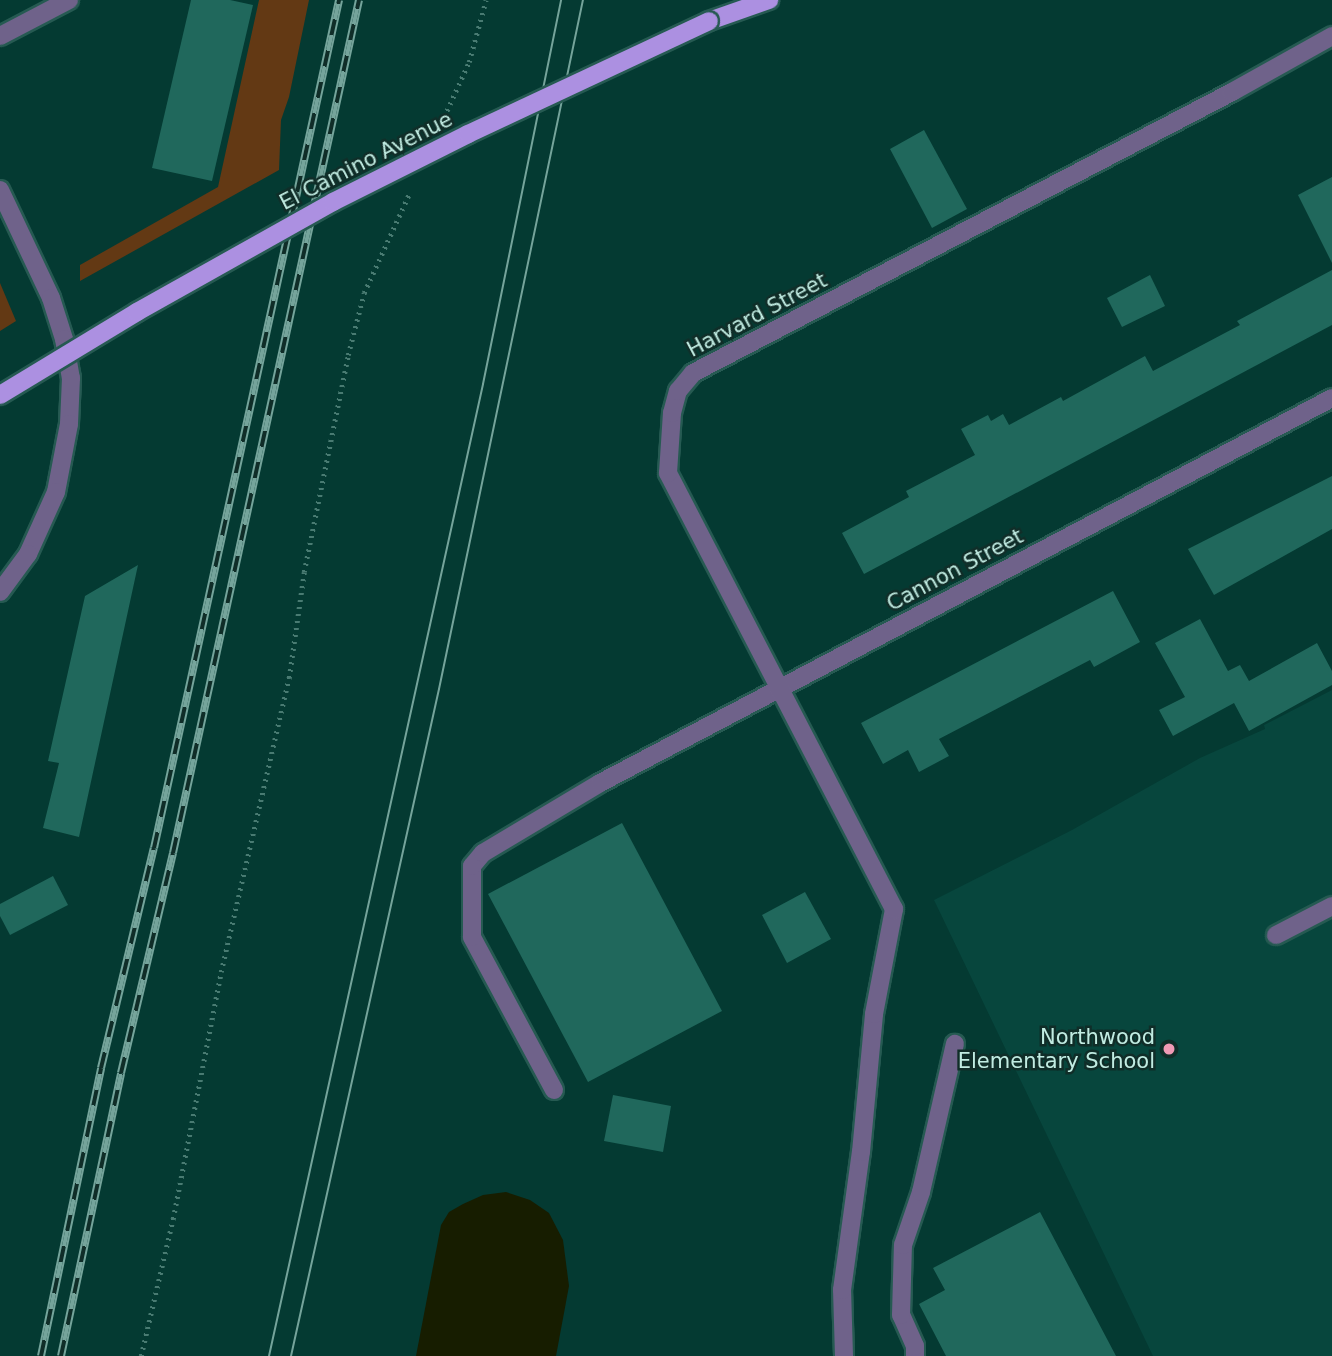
<!DOCTYPE html>
<style>
body{margin:0}
#map{position:relative;width:1332px;height:1356px;overflow:hidden;background:#043a32;font-family:"DejaVu Sans",sans-serif}
div>[style]{position:absolute}
.built>*{inset:0;background:#07463d}
.green>*{inset:0;background:#633914}
.water>*{inset:0;background:#171d00}
.building>*{inset:0;background:#20685c}
.path>*{height:4.5px;margin-top:-2.25px;transform-origin:0;background:repeating-linear-gradient(90deg,#497b72 0 2px,transparent 0 7px)}
.roads{filter:drop-shadow(2px 0 #265a52) drop-shadow(-2px 0 #265a52) drop-shadow(0 2px #265a52) drop-shadow(0 -2px #265a52)}
.minor>*{height:18px;margin:-9px;padding:0 9px;transform-origin:9px;border-radius:9px;background:#6f628a}
.major>*{height:18px;margin:-9px;padding:0 9px;transform-origin:9px;border-radius:9px;background:#ac90e1}
.tram>*{height:2px;margin:-1px;padding:0 1px;transform-origin:1px;border-radius:1px;background:#75a49b}
.rail>*{height:8px;margin-top:-4px;transform-origin:0;background:repeating-linear-gradient(90deg,#102d28 0 16px,#75a49b 0 32px);box-sizing:border-box;border-block:2px solid #75a49b}
.bridges{filter:drop-shadow(2px 0 #265a52) drop-shadow(-2px 0 #265a52) drop-shadow(0 2px #265a52) drop-shadow(0 -2px #265a52)}
.major-bridge>*{height:18px;margin:-9px;padding:0 9px;transform-origin:9px;border-radius:9px;background:#ac90e1}
.dots>*{width:19px;height:19px;translate:-50% -50%;box-sizing:border-box;border:4px solid #102d28;border-radius:50%}
span{translate:-50% -50%;white-space:nowrap;text-align:center;line-height:1.15;-webkit-text-stroke:5px #102d28;paint-order:stroke}
.street-label{font-size:21px;color:#c1ece2}
.poi-label{font-size:21px;color:#c1ece2}
.right{translate:-100% -50%;text-align:right}
</style>
<div id="map">
<div class="built">
<i style="clip-path:polygon(1332px 690px,1332px 1356px,1153px 1356px,934px 900px,1072px 830px,1200px 758px,1265px 729px,1264px 725px)"></i>
</div>
<div class="green">
<i style="clip-path:polygon(259px 0,309px 0,289px 97px,281px 120px,279px 170px,80px 281px,80px 265px,218px 187px)"></i>
<i style="clip-path:polygon(0 283px,16px 321px,0 331px)"></i>
</div>
<div class="water">
<i style="clip-path:polygon(506px 1192px,530px 1200px,549px 1213px,563px 1240px,569px 1286px,556px 1356px,416px 1356px,441px 1225px,449px 1212px,463px 1204px,483px 1195px)"></i>
</div>
<div class="building">
<i style="clip-path:polygon(191px 0,230px 0,253px 5px,212px 181px,152px 168px)"></i>
<i style="clip-path:polygon(924px 130px,967px 209px,932px 228px,890px 149px)"></i>
<i style="clip-path:polygon(1332px 177px,1332px 263px,1298px 195px)"></i>
<i style="clip-path:polygon(1332px 270px,1332px 325px,864px 574px,842px 533px,909px 497px,906px 491px,975px 455px,961px 429px,988px 415px,991px 421px,1003px 414px,1009px 425px,1061px 397px,1063px 401px,1145px 356px,1153px 371px,1240px 325px,1237px 321px)"></i>
<i style="clip-path:polygon(1150px 275px,1165px 306px,1122px 327px,1107px 298px)"></i>
<i style="clip-path:polygon(1332px 476px,1332px 529px,1214px 595px,1188px 549px)"></i>
<i style="clip-path:polygon(138px 565px,79px 837px,43px 828px,59px 763px,48px 761px,85px 596px)"></i>
<i style="clip-path:polygon(1113px 591px,1140px 642px,1094px 667px,1090px 660px,939px 739px,949px 756px,919px 772px,908px 750px,883px 764px,861px 723px)"></i>
<i style="clip-path:polygon(1200px 619px,1228px 671px,1240px 665px,1249px 681px,1317px 643px,1332px 671px,1332px 685px,1249px 731px,1234px 703px,1173px 736px,1159px 710px,1185px 697px,1155px 643px)"></i>
<i style="clip-path:polygon(622px 823px,722px 1011px,588px 1082px,488px 894px)"></i>
<i style="clip-path:polygon(53px 876px,68px 905px,10px 935px,0 916px,0 904px)"></i>
<i style="clip-path:polygon(805px 892px,831px 939px,787px 963px,762px 915px)"></i>
<i style="clip-path:polygon(613px 1095px,671px 1106px,663px 1152px,604px 1141px)"></i>
<i style="clip-path:polygon(1040px 1212px,1116px 1356px,946px 1356px,919px 1304px,945px 1290px,933px 1268px)"></i>
</div>
<div class="path">
<i style="left:444px;top:117px;width:60px;rotate:-65.6deg"></i>
<i style="left:469px;top:62px;width:64px;rotate:-74.7deg"></i>
<i style="left:141px;top:1356px;width:141px;rotate:-76.9deg"></i>
<i style="left:173px;top:1219px;width:252px;rotate:-79deg"></i>
<i style="left:221px;top:972px;width:302px;rotate:-77deg"></i>
<i style="left:289px;top:678px;width:107px;rotate:-81.9deg"></i>
<i style="left:304px;top:572px;width:221px;rotate:-78.5deg"></i>
<i style="left:348px;top:355px;width:64px;rotate:-75.5deg"></i>
<i style="left:364px;top:293px;width:111px;rotate:-65.5deg"></i>
</div>
<div class="roads">
<div class="minor">
<i style="left:0;top:36px;width:78px;rotate:-27.6deg"></i>
<i style="left:0;top:190px;width:119px;rotate:64.7deg"></i>
<i style="left:51px;top:298px;width:43px;rotate:72.4deg"></i>
<i style="left:64px;top:339px;width:40px;rotate:80deg"></i>
<i style="left:71px;top:378px;width:46px;rotate:92.5deg"></i>
<i style="left:69px;top:424px;width:69px;rotate:100.8deg"></i>
<i style="left:56px;top:492px;width:68px;rotate:114.3deg"></i>
<i style="left:28px;top:554px;width:47px;rotate:126.4deg"></i>
<i style="left:1276px;top:935px;width:63px;rotate:-27.4deg"></i>
<i style="left:554px;top:1090px;width:174px;rotate:-118.2deg"></i>
<i style="left:472px;top:937px;width:71px;rotate:-90deg"></i>
<i style="left:472px;top:866px;width:17px;rotate:-50deg"></i>
<i style="left:483px;top:853px;width:136px;rotate:-30.9deg"></i>
<i style="left:600px;top:783px;width:827px;rotate:-27.74deg"></i>
<i style="left:844px;top:1356px;width:66px;rotate:-91.7deg"></i>
<i style="left:842px;top:1290px;width:139px;rotate:-82.2deg"></i>
<i style="left:861px;top:1152px;width:139px;rotate:-84.6deg"></i>
<i style="left:874px;top:1014px;width:107px;rotate:-79.2deg"></i>
<i style="left:894px;top:909px;width:491px;rotate:-117.4deg"></i>
<i style="left:668px;top:473px;width:60px;rotate:-86.2deg"></i>
<i style="left:672px;top:413px;width:23px;rotate:-75deg"></i>
<i style="left:678px;top:391px;width:23px;rotate:-50deg"></i>
<i style="left:693px;top:373px;width:608px;rotate:-27.53deg"></i>
<i style="left:1232px;top:92px;width:115px;rotate:-29.2deg"></i>
<i style="left:915px;top:1356px;width:10px;rotate:-90deg"></i>
<i style="left:915px;top:1346px;width:34px;rotate:-114deg"></i>
<i style="left:901px;top:1315px;width:70px;rotate:-88.4deg"></i>
<i style="left:903px;top:1245px;width:56px;rotate:-71.2deg"></i>
<i style="left:921px;top:1192px;width:152px;rotate:-77.1deg"></i>
</div>
<div class="major">
<i style="left:709px;top:21px;width:64px;rotate:-19.3deg"></i>
</div>
</div>
<div class="tram">
<i style="left:269px;top:1356px;width:995px;rotate:-77.58deg"></i>
<i style="left:483px;top:384px;width:392px;rotate:-78.5deg"></i>
<i style="left:291px;top:1356px;width:683px;rotate:-77.49deg"></i>
<i style="left:439px;top:689px;width:704px;rotate:-78.2deg"></i>
</div>
<div class="rail">
<i style="left:41px;top:1356px;width:294px;rotate:-78.2deg"></i>
<i style="left:101px;top:1068px;width:226px;rotate:-76.5deg"></i>
<i style="left:154px;top:848px;width:868px;rotate:-77.69deg"></i>
<i style="left:61px;top:1356px;width:289px;rotate:-78deg"></i>
<i style="left:121px;top:1073px;width:226px;rotate:-76.7deg"></i>
<i style="left:173px;top:853px;width:873px;rotate:-77.7deg"></i>
</div>
<div class="bridges">
<div class="major-bridge">
<i style="left:0;top:395px;width:160px;rotate:-31.2deg"></i>
<i style="left:137px;top:312px;width:225px;rotate:-29.3deg"></i>
<i style="left:333px;top:202px;width:151px;rotate:-26.7deg"></i>
<i style="left:468px;top:134px;width:266px;rotate:-25.1deg"></i>
</div>
</div>
<div class="dots">
<i style="left:1169px;top:1049px;background:#f09ab5"></i>
</div>
<div class="street-label">
<span style="left:366px;top:161px;rotate:-27deg">El Camino Avenue</span>
<span style="left:757px;top:315px;rotate:-28deg">Harvard Street</span>
<span style="left:955px;top:570px;rotate:-28deg">Cannon Street</span>
</div>
<div class="poi-label">
<span class="right" style="left:1155px;top:1049px">Northwood<br>Elementary School</span>
</div>
</div>
